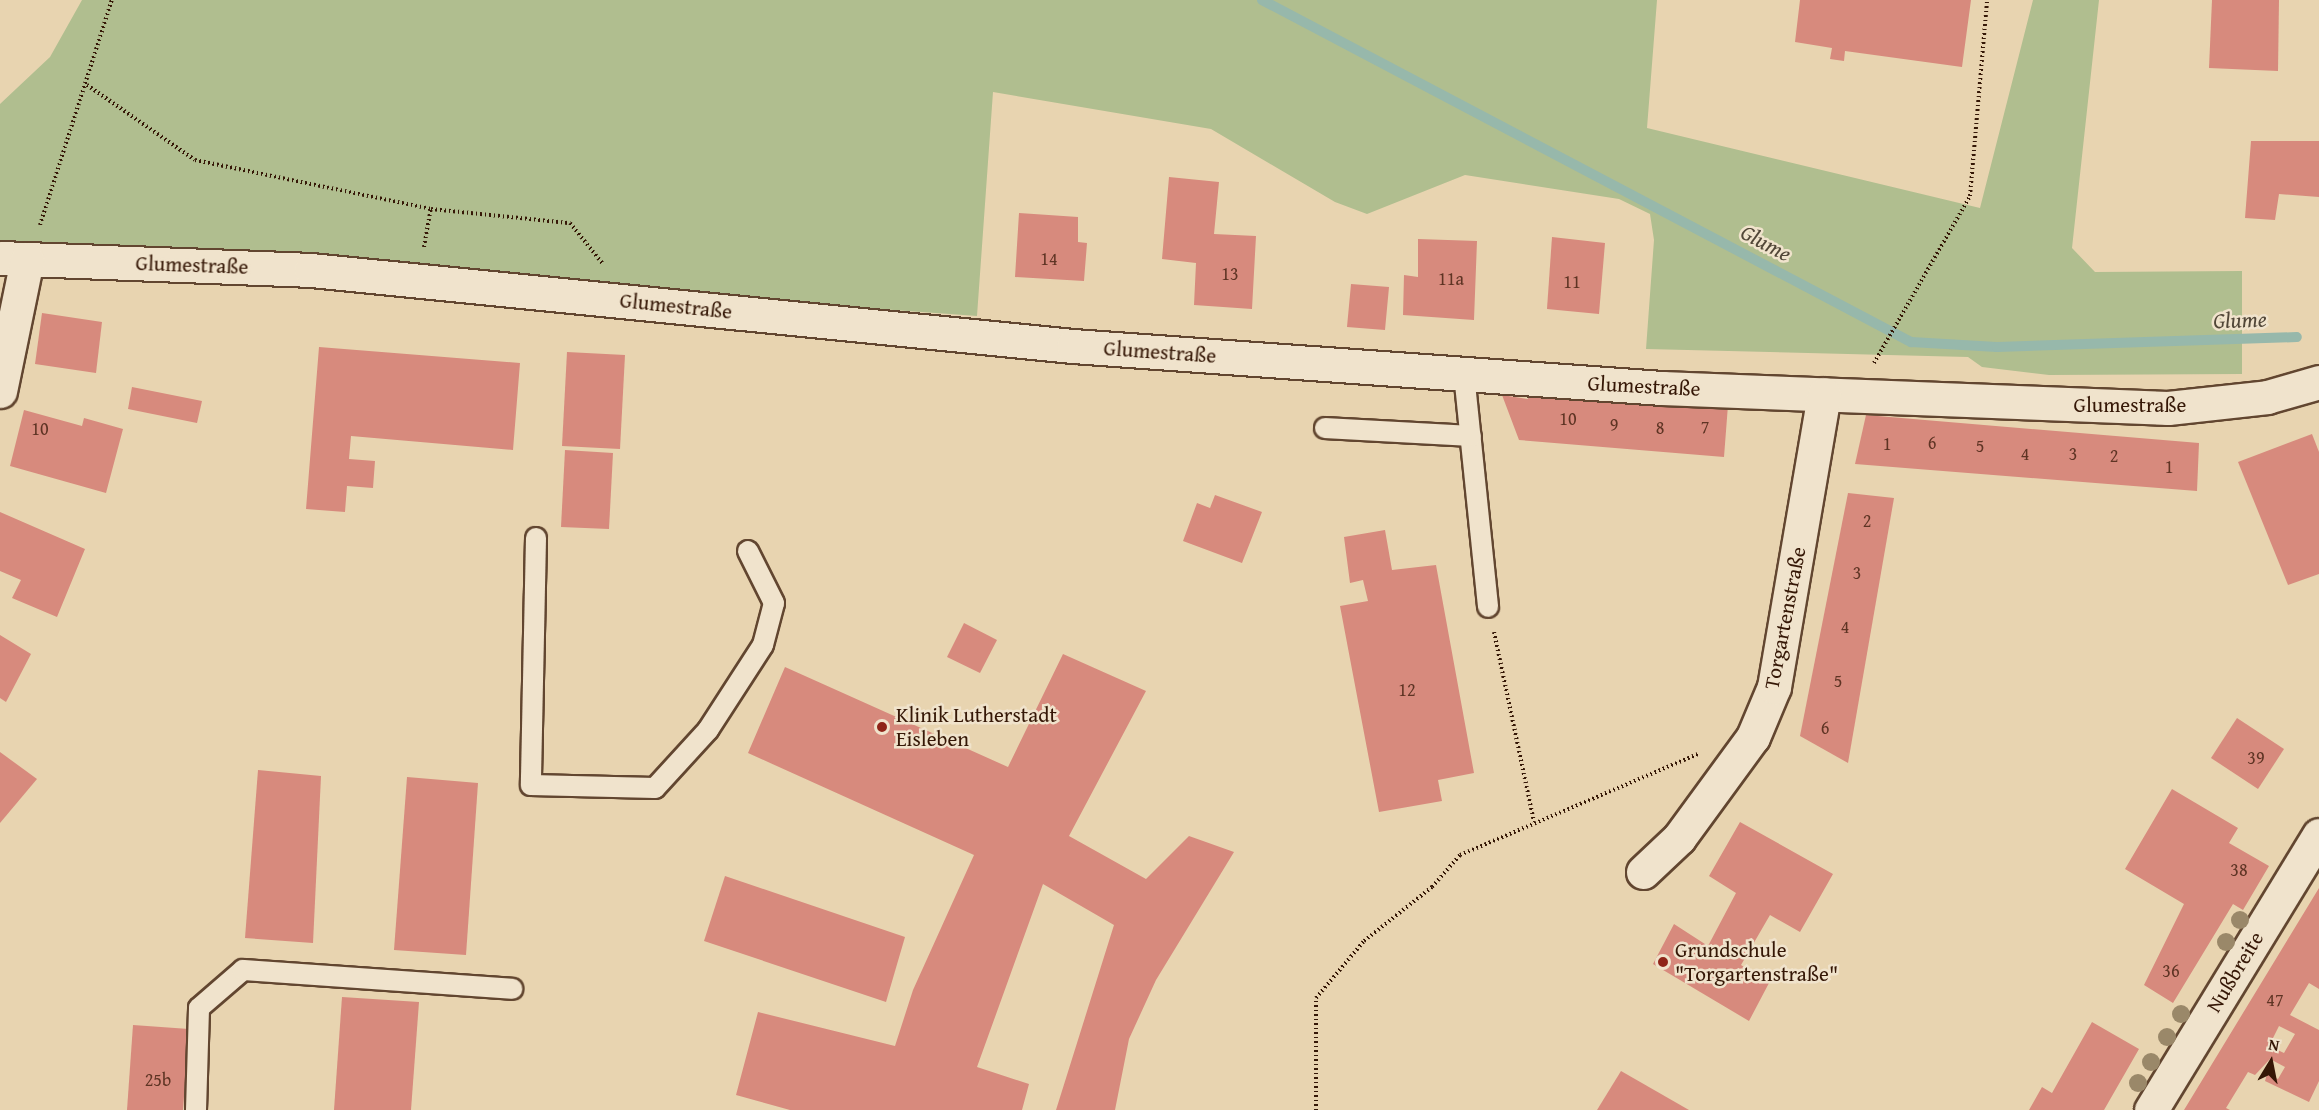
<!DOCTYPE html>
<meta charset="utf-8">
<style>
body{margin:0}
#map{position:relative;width:2319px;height:1110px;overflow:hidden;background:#e8d4b0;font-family:"Gentium Book Plus",serif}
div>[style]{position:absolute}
.green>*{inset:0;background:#b0be8f}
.stream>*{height:10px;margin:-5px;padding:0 5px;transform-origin:5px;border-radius:5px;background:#97b8ab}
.building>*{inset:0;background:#d78a7d}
.path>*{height:4px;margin-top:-2px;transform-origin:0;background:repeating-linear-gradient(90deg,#351706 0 1.5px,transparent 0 4.5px)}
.roads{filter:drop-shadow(2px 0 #624630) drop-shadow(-2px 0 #624630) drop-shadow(0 2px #624630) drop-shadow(0 -2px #624630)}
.lane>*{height:20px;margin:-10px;padding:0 10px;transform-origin:10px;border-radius:10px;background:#f0e3cc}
.street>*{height:33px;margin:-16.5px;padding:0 16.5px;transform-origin:16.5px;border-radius:16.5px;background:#f0e3cc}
.secondary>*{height:33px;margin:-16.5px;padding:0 16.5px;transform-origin:16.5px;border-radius:16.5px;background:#f0e3cc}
.trees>*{width:18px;height:18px;margin:-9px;border-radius:50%;background:#9a8869}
.dots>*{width:16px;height:16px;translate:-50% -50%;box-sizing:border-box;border:3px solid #f0e3cc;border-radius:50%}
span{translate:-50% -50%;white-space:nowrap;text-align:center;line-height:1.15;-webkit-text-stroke:5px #f0e3cc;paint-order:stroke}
.number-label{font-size:18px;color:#5e3424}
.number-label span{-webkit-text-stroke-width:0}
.street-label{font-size:21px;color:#351706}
.poi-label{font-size:21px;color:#351706}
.left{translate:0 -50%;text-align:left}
.water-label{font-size:22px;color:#524738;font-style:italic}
.north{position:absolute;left:2241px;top:1032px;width:60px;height:60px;-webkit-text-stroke:4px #f0e3cc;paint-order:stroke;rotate:10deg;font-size:16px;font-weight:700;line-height:24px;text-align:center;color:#351706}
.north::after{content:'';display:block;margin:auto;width:21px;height:27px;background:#351706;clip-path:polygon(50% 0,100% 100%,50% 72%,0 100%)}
</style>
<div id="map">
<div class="green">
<i style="clip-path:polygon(82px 0,1657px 0,1647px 128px,1980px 208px,2033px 0,2099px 0,2072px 248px,2095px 272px,2242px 271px,2242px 374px,2049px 375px,1982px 367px,1968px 357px,1646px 349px,1654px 240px,1650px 214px,1619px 199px,1465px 175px,1367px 214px,1335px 202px,1211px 129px,993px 92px,977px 316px,0 246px,0 104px,50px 57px)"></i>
</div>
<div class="stream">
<i style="left:1262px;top:0;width:734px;rotate:27.79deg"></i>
<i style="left:1911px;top:342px;width:86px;rotate:3.3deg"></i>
<i style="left:1997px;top:347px;width:300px;rotate:-1.9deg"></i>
</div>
<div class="building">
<i style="clip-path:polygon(1800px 0,1971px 0,1962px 67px,1845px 51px,1844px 61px,1830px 59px,1832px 48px,1795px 42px)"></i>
<i style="clip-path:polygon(2212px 0,2279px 0,2278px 71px,2209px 68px)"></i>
<i style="clip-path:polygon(2251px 141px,2319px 141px,2319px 197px,2279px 194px,2275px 220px,2245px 218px)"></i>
<i style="clip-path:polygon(1169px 177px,1219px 182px,1214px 234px,1256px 236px,1252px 309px,1194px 305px,1196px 263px,1162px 259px)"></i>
<i style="clip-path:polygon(1019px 213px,1078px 217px,1078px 242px,1087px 243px,1084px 281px,1015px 277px)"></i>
<i style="clip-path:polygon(1552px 237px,1605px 243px,1599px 314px,1547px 309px)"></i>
<i style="clip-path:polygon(1418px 239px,1477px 241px,1474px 320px,1403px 315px,1404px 275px,1418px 277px)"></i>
<i style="clip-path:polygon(1351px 284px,1389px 287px,1385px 330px,1347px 327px)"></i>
<i style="clip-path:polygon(42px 313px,102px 322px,96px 373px,35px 364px)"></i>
<i style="clip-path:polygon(319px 347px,520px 363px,513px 450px,351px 436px,349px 459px,375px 461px,373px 488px,347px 486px,345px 512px,306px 509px)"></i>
<i style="clip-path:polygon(567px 352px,625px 355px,620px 449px,562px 446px)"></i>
<i style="clip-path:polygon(132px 387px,202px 401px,197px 423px,128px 409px)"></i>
<i style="clip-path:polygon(1528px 390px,1728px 405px,1724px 457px,1519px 440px,1502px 395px,1528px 399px)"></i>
<i style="clip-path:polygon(24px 410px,82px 426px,84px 418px,123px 429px,106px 493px,10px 466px)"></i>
<i style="clip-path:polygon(1866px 415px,2199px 443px,2197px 491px,1855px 464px)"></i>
<i style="clip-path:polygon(2312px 434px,2319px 452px,2319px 574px,2288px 585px,2238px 462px)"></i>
<i style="clip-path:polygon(565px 450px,613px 453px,609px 529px,561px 527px)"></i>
<i style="clip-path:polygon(1848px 493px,1894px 498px,1848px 763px,1800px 736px)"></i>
<i style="clip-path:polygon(1215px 495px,1262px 512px,1242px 563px,1183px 541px,1197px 503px,1210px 508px)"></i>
<i style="clip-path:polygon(0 512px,85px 549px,57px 617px,12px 598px,21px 580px,0 571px)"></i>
<i style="clip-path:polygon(1385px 530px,1392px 570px,1436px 565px,1474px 773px,1438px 780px,1442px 801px,1379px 812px,1340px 606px,1368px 601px,1363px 580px,1350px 583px,1344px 537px)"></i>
<i style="clip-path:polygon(964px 623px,997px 640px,980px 673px,947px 657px)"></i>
<i style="clip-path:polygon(0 635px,31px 654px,6px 702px,0 698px)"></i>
<i style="clip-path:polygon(1063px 654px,1146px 691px,1069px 836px,1146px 879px,1189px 836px,1234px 852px,1156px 980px,1129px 1039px,1115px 1110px,1056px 1110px,1114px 925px,1043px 884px,977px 1067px,1029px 1084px,1022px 1110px,790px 1110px,736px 1095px,758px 1012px,895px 1046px,913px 990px,974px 855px,748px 753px,785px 667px,1008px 767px)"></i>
<i style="clip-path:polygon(2237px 718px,2284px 749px,2258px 789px,2211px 758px)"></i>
<i style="clip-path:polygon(0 752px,37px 779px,0 823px)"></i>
<i style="clip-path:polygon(258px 770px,321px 776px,313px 943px,245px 938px)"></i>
<i style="clip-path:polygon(407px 777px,478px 783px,466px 955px,394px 950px)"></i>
<i style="clip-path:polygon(2172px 789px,2238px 828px,2229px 843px,2269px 866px,2243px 910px,2233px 904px,2173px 1003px,2144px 985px,2184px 904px,2125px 869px)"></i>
<i style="clip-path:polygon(1740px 822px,1833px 874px,1800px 932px,1770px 915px,1741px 965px,1769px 983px,1749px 1021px,1653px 964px,1674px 924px,1708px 946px,1736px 893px,1709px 876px)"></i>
<i style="clip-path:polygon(725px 876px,905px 937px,886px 1002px,704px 941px)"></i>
<i style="clip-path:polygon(evenodd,2319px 888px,2319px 989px,2309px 983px,2290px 1015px,2319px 1030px,2319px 1081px,2309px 1102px,2265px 1081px,2267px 1074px,2278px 1079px,2285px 1067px,2270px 1059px,2255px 1075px,2248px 1072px,2226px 1108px,2230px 1110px,2184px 1110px,2319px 888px,2279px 1026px,2295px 1034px,2284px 1053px,2269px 1046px,2279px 1026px)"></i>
<i style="clip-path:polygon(342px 997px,419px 1002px,411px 1110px,334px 1110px)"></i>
<i style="clip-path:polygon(2092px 1022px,2139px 1049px,2104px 1110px,2029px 1110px,2042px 1087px,2052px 1093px)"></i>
<i style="clip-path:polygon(133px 1025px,189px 1029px,183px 1110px,127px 1110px)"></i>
<i style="clip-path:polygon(1621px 1071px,1689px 1110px,1597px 1110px)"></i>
</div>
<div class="path">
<i style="left:87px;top:85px;width:131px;rotate:34.8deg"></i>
<i style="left:195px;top:160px;width:241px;rotate:11.7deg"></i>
<i style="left:431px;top:209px;width:140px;rotate:5.8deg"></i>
<i style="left:570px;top:223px;width:53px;rotate:51.2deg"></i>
<i style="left:40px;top:225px;width:236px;rotate:-72.3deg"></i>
<i style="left:424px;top:247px;width:39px;rotate:-80deg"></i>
<i style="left:1874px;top:363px;width:193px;rotate:-60.1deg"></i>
<i style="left:1970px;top:196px;width:197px;rotate:-85deg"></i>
<i style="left:1494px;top:632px;width:194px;rotate:78.1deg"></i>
<i style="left:1316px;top:1110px;width:112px;rotate:-90deg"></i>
<i style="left:1316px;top:998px;width:75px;rotate:-49.9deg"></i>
<i style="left:1364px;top:941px;width:87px;rotate:-38.5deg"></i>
<i style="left:1432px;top:887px;width:43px;rotate:-48.8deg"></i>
<i style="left:1460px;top:855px;width:259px;rotate:-23deg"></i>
</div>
<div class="roads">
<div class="lane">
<i style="left:1464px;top:374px;width:234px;rotate:84.1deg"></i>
<i style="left:1325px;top:428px;width:146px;rotate:3.1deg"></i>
<i style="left:536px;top:538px;width:247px;rotate:91.2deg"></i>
<i style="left:531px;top:785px;width:124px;rotate:1.4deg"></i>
<i style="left:655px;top:788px;width:79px;rotate:-47.6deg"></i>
<i style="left:708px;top:730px;width:101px;rotate:-57.1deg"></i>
<i style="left:763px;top:645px;width:43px;rotate:-75.3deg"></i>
<i style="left:774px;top:603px;width:58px;rotate:-116.6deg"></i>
<i style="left:196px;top:1110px;width:102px;rotate:-88.3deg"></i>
<i style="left:199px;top:1008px;width:58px;rotate:-40.8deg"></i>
<i style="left:243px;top:970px;width:270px;rotate:4deg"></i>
</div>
<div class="street">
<i style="left:0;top:258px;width:311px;rotate:2.2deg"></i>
<i style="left:311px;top:270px;width:766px;rotate:5.7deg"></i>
<i style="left:1073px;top:346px;width:590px;rotate:4.08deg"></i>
<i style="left:1662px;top:388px;width:506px;rotate:2.26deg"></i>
<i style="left:2168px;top:408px;width:100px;rotate:-6.3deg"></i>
<i style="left:2267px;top:397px;width:54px;rotate:-16.1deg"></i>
<i style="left:0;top:391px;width:134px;rotate:-78.4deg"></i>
<i style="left:1643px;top:872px;width:50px;rotate:-43.4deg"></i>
<i style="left:1679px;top:838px;width:125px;rotate:-53.8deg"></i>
<i style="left:1753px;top:737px;width:54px;rotate:-67.2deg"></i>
<i style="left:1774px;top:687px;width:297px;rotate:-80.3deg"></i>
</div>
<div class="secondary">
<i style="left:2151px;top:1110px;width:322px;rotate:-58.6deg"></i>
</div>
</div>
<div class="trees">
<i style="left:2240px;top:920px"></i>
<i style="left:2226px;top:942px"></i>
<i style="left:2181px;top:1014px"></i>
<i style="left:2167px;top:1037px"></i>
<i style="left:2151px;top:1062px"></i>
<i style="left:2138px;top:1083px"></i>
</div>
<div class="dots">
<i style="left:882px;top:727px;background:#8f2418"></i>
<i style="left:1663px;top:962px;background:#8f2418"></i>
</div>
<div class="number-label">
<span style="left:1049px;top:259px">14</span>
<span style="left:1230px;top:274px">13</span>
<span style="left:1451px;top:279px">11a</span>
<span style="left:1572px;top:282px">11</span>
<span style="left:1568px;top:419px">10</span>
<span style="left:1614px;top:425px">9</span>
<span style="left:1705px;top:427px">7</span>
<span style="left:1660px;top:428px">8</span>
<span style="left:40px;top:429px">10</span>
<span style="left:1932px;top:443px">6</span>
<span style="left:1887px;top:444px">1</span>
<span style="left:1980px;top:446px">5</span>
<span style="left:2025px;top:454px">4</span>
<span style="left:2073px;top:454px">3</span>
<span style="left:2114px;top:456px">2</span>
<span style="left:2169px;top:467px">1</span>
<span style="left:1867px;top:521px">2</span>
<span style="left:1857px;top:573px">3</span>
<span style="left:1845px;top:627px">4</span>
<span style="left:1838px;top:681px">5</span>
<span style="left:1407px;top:690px">12</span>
<span style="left:1825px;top:728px">6</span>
<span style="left:2256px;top:758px">39</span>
<span style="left:2239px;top:870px">38</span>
<span style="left:2171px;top:971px">36</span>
<span style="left:2275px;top:1000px">47</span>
<span style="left:158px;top:1080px">25b</span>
</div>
<div class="street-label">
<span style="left:192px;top:265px;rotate:2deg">Glumestraße</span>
<span style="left:676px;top:306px;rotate:6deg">Glumestraße</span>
<span style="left:1160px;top:352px;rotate:4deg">Glumestraße</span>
<span style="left:1644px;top:386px;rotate:3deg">Glumestraße</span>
<span style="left:2130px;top:405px">Glumestraße</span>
<span style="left:1785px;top:618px;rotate:-79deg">Torgartenstraße</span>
<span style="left:2235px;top:972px;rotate:-59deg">Nußbreite</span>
</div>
<div class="poi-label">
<span class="left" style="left:896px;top:727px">Klinik Lutherstadt<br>Eisleben</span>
<span class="left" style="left:1675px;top:962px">Grundschule<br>"Torgartenstraße"</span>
</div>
<div class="water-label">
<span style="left:1766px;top:243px;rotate:28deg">Glume</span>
<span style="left:2240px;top:320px;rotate:-2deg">Glume</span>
</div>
<div class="north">N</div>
</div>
